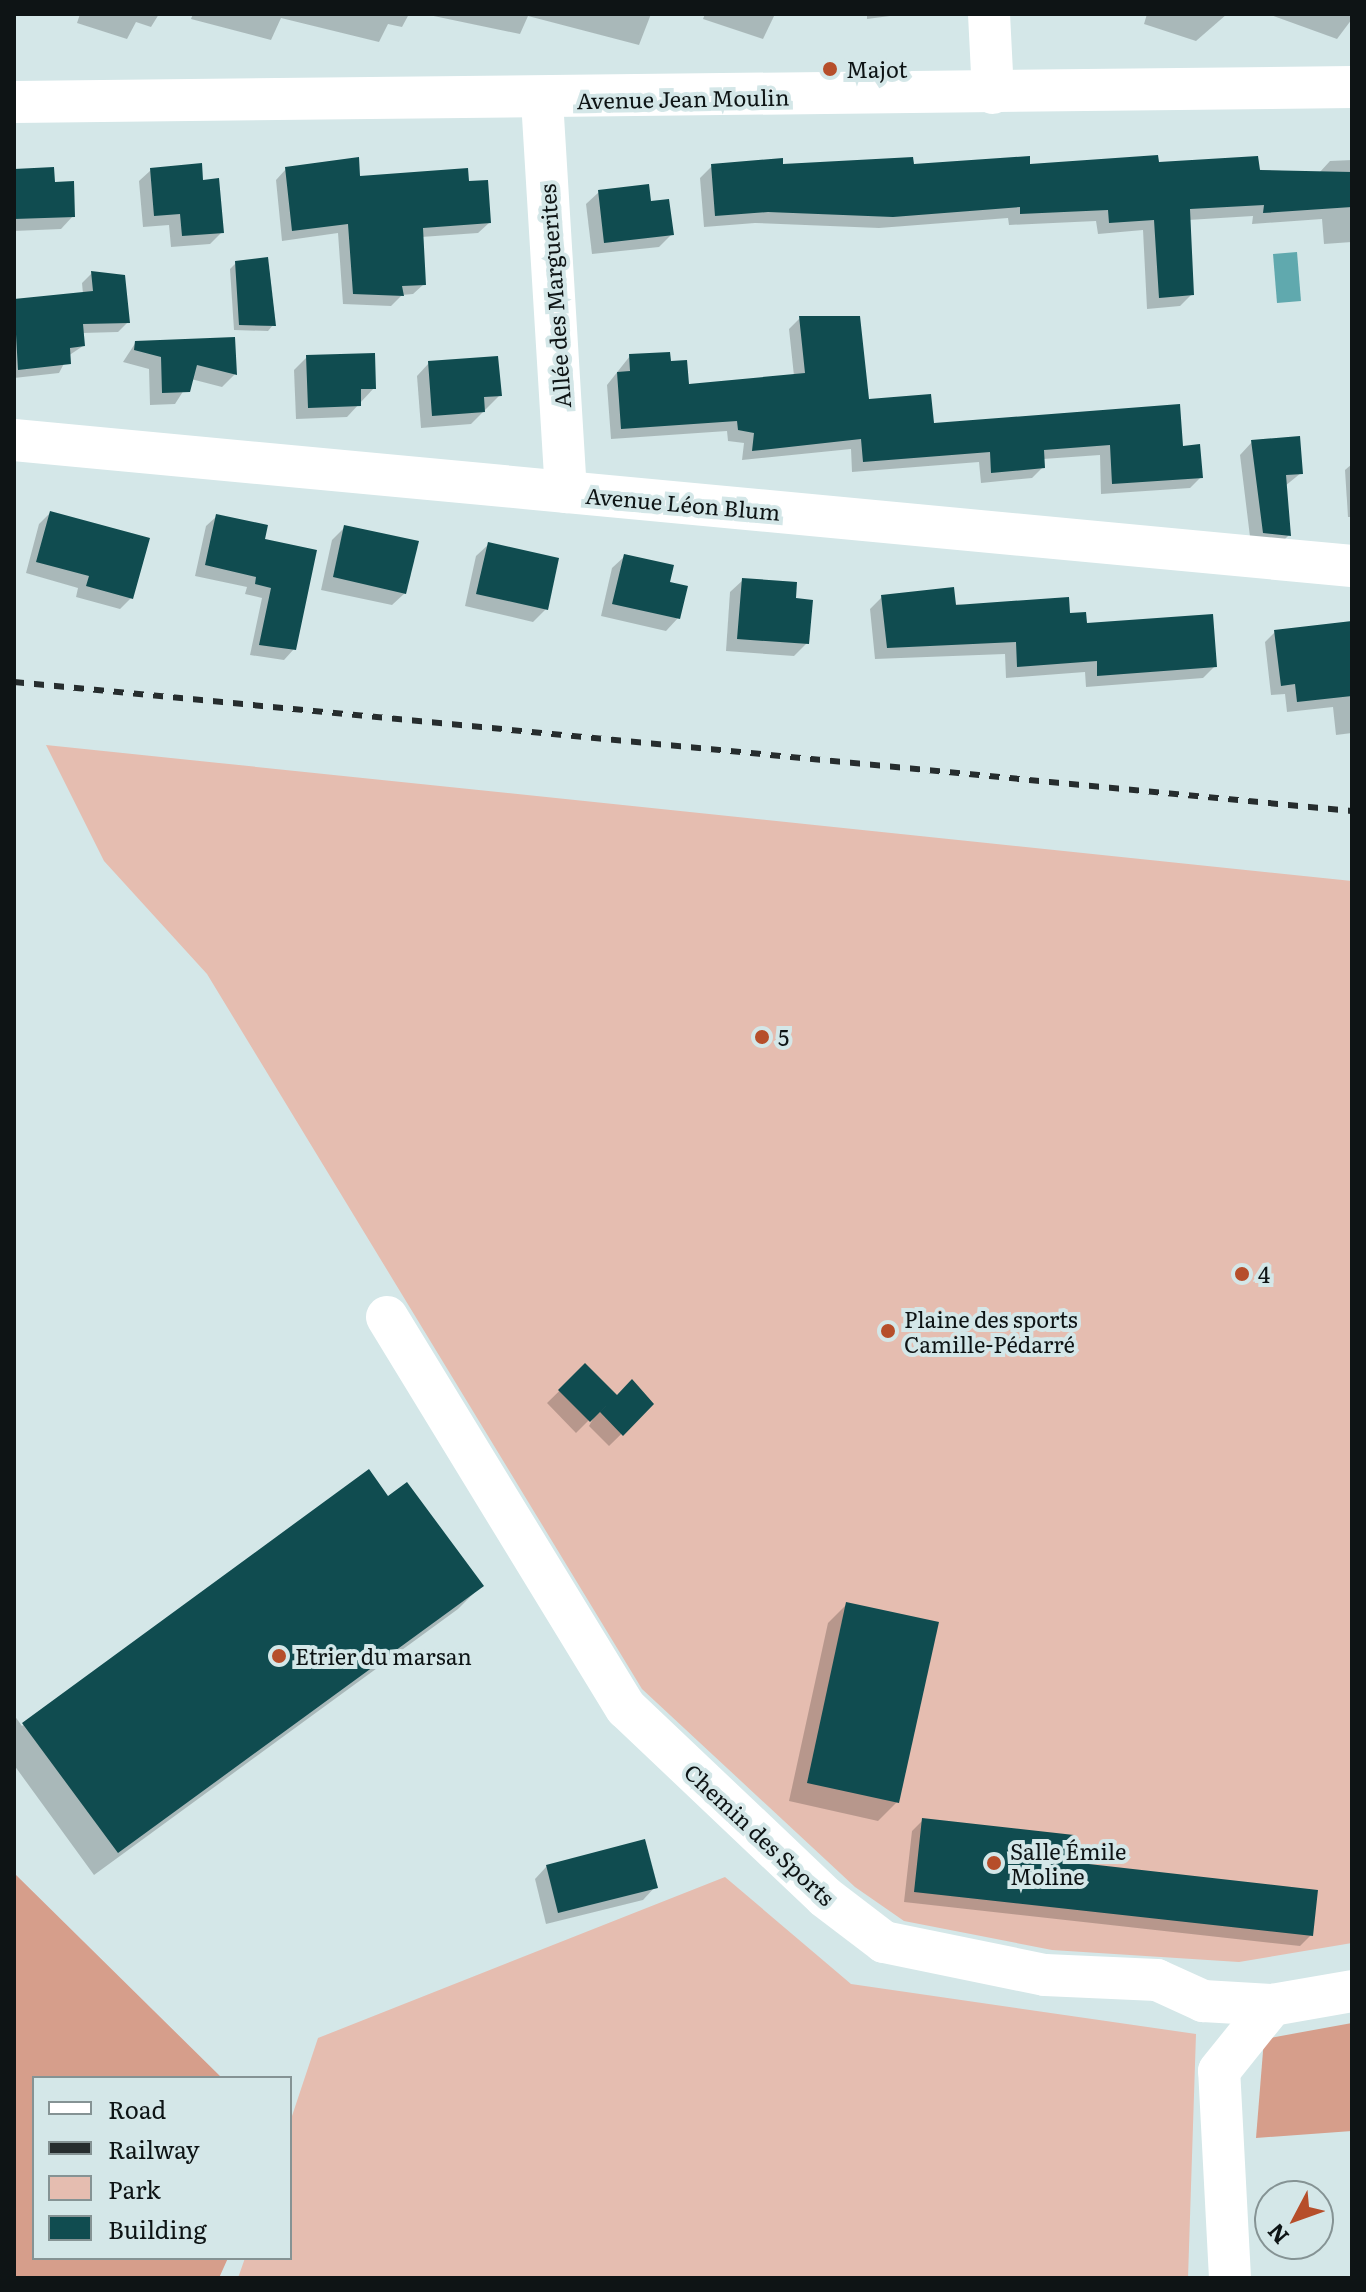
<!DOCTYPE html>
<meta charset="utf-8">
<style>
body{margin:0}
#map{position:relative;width:1366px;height:2292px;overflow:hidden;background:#d4e7e8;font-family:Literata,serif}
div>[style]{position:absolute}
.green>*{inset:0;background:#e5bdb0}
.forest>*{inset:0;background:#d69e8b}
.water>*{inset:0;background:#60a9ae}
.shadow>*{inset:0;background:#0003}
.building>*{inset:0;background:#104c50}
.minor>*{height:42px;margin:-21px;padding:0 21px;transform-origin:21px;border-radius:21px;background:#fff}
.rail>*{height:6px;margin-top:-3px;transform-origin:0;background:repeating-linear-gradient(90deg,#262d2e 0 10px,transparent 0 20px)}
.dots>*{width:22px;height:22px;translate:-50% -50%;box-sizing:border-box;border:4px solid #d4e7e8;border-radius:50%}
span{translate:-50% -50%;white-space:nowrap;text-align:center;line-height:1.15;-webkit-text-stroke:8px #d4e7e8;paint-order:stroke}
.poi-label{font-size:22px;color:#0e1415}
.left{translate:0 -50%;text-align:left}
.street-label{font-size:22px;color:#0e1415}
.frame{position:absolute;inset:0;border:16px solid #0e1415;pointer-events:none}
.legend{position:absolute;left:32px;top:2076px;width:260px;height:184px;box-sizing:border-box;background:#d4e7e8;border:2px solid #859394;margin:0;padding:10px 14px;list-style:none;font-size:24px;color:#0e1415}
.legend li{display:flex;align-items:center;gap:16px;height:40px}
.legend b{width:40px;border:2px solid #859394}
.north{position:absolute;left:1254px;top:2180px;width:80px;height:80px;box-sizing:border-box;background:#d4e7e8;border:2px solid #859394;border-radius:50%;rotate:229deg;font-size:22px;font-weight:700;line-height:32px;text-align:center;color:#0e1415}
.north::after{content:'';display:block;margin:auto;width:28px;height:36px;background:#b64e2a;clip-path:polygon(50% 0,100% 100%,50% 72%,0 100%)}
</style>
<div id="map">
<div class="green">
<i style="clip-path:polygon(46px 745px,1352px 881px,1352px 1943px,1239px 1962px,1052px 1950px,904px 1921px,855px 1887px,642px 1689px,207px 974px,104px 861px)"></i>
<i style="clip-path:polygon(725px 1877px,851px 1984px,1196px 2034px,1188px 2278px,238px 2278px,245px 2258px,290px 2258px,290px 2122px,318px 2038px)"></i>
</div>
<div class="forest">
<i style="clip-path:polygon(14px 1873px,222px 2078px,34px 2078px,34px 2258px,228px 2258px,219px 2278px,14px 2278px)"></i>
<i style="clip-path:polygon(1352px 2023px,1352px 2131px,1256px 2138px,1264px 2039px)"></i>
</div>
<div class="water">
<i style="clip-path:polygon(1297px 252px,1301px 301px,1277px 303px,1273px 254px)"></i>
</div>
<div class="shadow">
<i style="clip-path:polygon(80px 14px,159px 14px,151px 27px,136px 22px,127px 39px,77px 23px)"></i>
<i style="clip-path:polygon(193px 14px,409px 14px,402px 27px,388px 24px,379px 42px,281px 18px,271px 40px,191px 19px)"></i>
<i style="clip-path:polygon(424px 14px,651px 14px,639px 45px,528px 16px,520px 34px)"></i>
<i style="clip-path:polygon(705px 14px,775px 14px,763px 39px,703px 19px)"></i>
<i style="clip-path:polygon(867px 14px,905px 14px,867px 19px)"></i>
<i style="clip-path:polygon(1147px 14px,1227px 14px,1196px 41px,1144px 24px)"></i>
<i style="clip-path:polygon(1268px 14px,1352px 14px,1352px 19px,1337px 39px)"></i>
<i style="clip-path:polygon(1352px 160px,1352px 242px,1324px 244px,1322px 219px,1252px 224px,1253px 216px,1188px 220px,1192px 294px,1180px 306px,1147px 309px,1143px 230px,1098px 234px,1096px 221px,1009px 225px,1008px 218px,879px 228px,755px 223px,704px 227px,700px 178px,712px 166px,1157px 164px,1319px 173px,1330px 161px)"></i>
<i style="clip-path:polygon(286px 169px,358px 178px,489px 223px,478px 233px,421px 237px,424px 284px,413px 294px,402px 295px,391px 306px,343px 304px,338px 233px,282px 241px,276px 180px)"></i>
<i style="clip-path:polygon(151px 170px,201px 182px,222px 232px,210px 244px,171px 247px,169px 225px,143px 227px,139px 181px)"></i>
<i style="clip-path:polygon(14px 171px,53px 184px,73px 216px,61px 229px,14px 231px)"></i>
<i style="clip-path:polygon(599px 192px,650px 203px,672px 234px,659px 247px,592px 254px,586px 204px)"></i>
<i style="clip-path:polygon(236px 263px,273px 325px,268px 331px,234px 330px,230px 269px)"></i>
<i style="clip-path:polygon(92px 273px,128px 322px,118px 332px,82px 333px,83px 346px,68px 356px,59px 373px,14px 378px,14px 301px,83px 294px,82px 283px)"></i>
<i style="clip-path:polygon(800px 318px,867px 401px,932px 425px,1181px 448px,1201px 477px,1190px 488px,1101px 494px,1100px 455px,1043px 459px,1043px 467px,1032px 478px,981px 483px,979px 462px,852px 472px,851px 449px,742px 460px,744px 443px,728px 441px,727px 431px,611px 439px,607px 385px,630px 356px,670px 363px,687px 386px,794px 376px,789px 329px)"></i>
<i style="clip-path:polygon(136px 342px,235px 374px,222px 387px,191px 379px,175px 404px,150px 405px,149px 369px,123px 362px)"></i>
<i style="clip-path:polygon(307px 357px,374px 388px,347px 417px,296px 419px,294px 370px)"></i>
<i style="clip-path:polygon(429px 363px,500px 395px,471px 424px,421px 428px,417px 376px)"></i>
<i style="clip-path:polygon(1252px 442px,1301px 473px,1285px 486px,1289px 535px,1276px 548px,1251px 545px,1240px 455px)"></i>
<i style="clip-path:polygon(1352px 464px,1352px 517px,1348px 517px,1345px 470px)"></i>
<i style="clip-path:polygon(50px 513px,131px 598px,120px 609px,76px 597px,78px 588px,26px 573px,39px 524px)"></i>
<i style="clip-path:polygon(217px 516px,263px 540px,294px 649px,284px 660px,250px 655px,262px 598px,245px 594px,247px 587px,195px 576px,206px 526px)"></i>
<i style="clip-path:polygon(345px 527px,405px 593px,392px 605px,321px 590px,332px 540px)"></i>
<i style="clip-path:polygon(489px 544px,546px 609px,533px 622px,465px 606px,476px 556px)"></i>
<i style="clip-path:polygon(625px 556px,667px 584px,678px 618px,666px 631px,601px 616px,612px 568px)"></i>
<i style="clip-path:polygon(743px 580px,794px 600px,807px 643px,794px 656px,726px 651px,730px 592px)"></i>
<i style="clip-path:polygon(882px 597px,1068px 615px,1085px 625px,1215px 666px,1203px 678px,1086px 687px,1085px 672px,1006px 678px,1005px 654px,875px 659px,870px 609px)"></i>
<i style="clip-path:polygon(1352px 623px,1352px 733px,1336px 735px,1333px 707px,1287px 712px,1285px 694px,1271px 695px,1265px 642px,1275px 632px)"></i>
<i style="clip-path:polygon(585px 1366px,616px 1398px,652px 1404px,609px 1446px,589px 1426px,597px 1412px,576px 1433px,547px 1403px)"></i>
<i style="clip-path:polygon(369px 1472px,388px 1499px,481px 1586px,458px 1609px,94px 1875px,14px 1765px,14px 1715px,22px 1726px)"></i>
<i style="clip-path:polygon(847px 1604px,897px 1802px,878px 1821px,789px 1801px,828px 1623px)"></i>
<i style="clip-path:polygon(923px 1820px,1069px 1864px,1311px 1935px,1300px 1946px,904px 1902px,912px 1831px)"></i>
<i style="clip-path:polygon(547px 1866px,655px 1887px,643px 1900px,546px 1924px,535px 1879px)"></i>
</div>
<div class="building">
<i style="clip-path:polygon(1158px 155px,1159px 162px,1258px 156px,1260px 170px,1352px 172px,1352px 207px,1263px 213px,1264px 205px,1190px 209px,1194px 295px,1159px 298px,1154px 220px,1109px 223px,1108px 210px,1020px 214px,1020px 207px,893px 217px,768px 212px,715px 216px,711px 164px,783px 158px,783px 164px,913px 157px,914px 164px,1030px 156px,1030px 164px)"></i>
<i style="clip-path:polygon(359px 157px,360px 176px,468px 168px,469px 181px,488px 180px,491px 223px,423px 228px,426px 285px,402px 286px,404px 296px,353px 294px,348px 224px,292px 231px,285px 167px)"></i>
<i style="clip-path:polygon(202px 163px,203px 180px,219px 178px,224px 233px,182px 236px,180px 214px,154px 216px,150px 168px)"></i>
<i style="clip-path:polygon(54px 167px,55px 182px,74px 181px,75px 217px,14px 219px,14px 169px)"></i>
<i style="clip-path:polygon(649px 184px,651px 201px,669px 199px,674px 235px,604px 243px,598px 190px)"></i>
<i style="clip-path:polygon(268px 257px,276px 326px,239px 325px,235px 261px)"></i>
<i style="clip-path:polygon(91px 271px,125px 275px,130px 323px,83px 324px,85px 346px,70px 348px,71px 364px,18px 370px,14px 299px,93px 291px)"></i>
<i style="clip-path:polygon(799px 316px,860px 316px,869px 399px,931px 394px,934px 423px,1180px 404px,1183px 446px,1200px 444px,1203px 478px,1112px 484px,1110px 445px,1044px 450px,1045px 468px,991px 473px,990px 452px,863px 462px,861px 439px,752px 451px,754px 433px,738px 430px,737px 421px,621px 429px,617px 372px,630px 371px,629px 354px,670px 352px,671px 361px,687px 360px,689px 384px,805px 373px)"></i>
<i style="clip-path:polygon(235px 337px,237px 375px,197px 365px,190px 392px,162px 393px,161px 357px,134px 350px,135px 341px)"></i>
<i style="clip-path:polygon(375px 353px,376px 389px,361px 389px,361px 406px,308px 408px,306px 355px)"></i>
<i style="clip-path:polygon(498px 356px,502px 396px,484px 397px,485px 412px,432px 416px,428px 361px)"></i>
<i style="clip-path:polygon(1300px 436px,1303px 474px,1286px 475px,1291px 536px,1263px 533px,1251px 440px)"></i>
<i style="clip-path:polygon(50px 511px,150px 538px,133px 599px,86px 586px,89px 576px,36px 562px)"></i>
<i style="clip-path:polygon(216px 514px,268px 525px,265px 539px,317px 550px,296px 650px,259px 645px,271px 588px,255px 584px,256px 577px,205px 565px)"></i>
<i style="clip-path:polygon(344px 525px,419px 541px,406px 594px,333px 577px)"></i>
<i style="clip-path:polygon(488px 542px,559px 558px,548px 610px,476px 594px)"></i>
<i style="clip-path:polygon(624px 554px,674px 565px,670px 582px,688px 586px,680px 619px,612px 604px)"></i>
<i style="clip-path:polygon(742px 578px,797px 582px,796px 598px,813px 600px,809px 644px,737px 639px)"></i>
<i style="clip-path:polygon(954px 587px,956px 605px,1069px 597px,1070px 613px,1086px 612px,1087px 623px,1213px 614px,1217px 667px,1097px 676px,1097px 661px,1017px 667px,1016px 642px,887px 648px,881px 595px)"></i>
<i style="clip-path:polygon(1352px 621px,1352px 696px,1297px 702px,1295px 684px,1281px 686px,1274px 630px)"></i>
<i style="clip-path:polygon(585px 1363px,617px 1395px,632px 1379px,654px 1404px,623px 1436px,600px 1412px,607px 1405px,590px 1422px,558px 1390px)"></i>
<i style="clip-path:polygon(369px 1469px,388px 1496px,407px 1482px,484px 1586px,118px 1853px,22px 1723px)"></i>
<i style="clip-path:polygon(846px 1602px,939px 1622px,899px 1803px,807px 1783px)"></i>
<i style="clip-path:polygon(922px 1818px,1074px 1835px,1071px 1862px,1318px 1890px,1313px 1936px,914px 1892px)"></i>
<i style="clip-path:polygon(645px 1839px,658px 1888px,558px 1913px,546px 1865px)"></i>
</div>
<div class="minor">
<i style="left:989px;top:14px;width:79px;rotate:87.1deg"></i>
<i style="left:542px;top:100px;width:393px;rotate:86.5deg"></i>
<i style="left:14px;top:102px;width:1338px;rotate:-0.64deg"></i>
<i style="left:14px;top:440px;width:1344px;rotate:5.38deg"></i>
<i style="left:387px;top:1317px;width:458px;rotate:58.6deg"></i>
<i style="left:626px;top:1708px;width:274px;rotate:43.5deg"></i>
<i style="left:825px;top:1897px;width:74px;rotate:37.3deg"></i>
<i style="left:884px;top:1942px;width:164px;rotate:11.6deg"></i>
<i style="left:1045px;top:1975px;width:112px;rotate:2.6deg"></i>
<i style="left:1157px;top:1980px;width:51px;rotate:24.5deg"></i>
<i style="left:1203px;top:2001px;width:69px;rotate:3.3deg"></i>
<i style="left:1272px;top:2005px;width:81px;rotate:-9.9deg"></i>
<i style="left:1230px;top:2278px;width:207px;rotate:-93deg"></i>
<i style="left:1219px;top:2071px;width:85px;rotate:-51.2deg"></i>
</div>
<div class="rail">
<i style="left:14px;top:682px;width:1344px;rotate:5.51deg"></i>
</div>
<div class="dots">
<i style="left:830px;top:69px;background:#b64e2a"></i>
<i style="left:762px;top:1037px;background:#b64e2a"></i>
<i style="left:1242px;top:1274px;background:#b64e2a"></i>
<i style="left:888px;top:1331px;background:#b64e2a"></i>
<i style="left:279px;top:1656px;background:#b64e2a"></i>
<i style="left:994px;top:1863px;background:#b64e2a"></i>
</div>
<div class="poi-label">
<span class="left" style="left:846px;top:69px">Majot</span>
<span class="left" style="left:778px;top:1037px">5</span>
<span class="left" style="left:1258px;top:1274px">4</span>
<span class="left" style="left:904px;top:1331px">Plaine des sports<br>Camille-Pédarré</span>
<span class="left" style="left:295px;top:1656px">Etrier du marsan</span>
<span class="left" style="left:1010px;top:1863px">Salle Émile<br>Moline</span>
</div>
<div class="street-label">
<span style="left:683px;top:98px;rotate:-1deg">Avenue Jean Moulin</span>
<span style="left:554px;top:296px;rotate:-94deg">Allée des Marguerites</span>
<span style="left:683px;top:503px;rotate:5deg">Avenue Léon Blum</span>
<span style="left:760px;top:1834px;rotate:43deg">Chemin des Sports</span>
</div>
<div class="frame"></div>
<ul class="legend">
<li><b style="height:10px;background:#fff"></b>Road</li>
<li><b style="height:10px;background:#262d2e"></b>Railway</li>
<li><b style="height:22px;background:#e5bdb0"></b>Park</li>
<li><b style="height:22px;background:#104c50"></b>Building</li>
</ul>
<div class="north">N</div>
</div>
